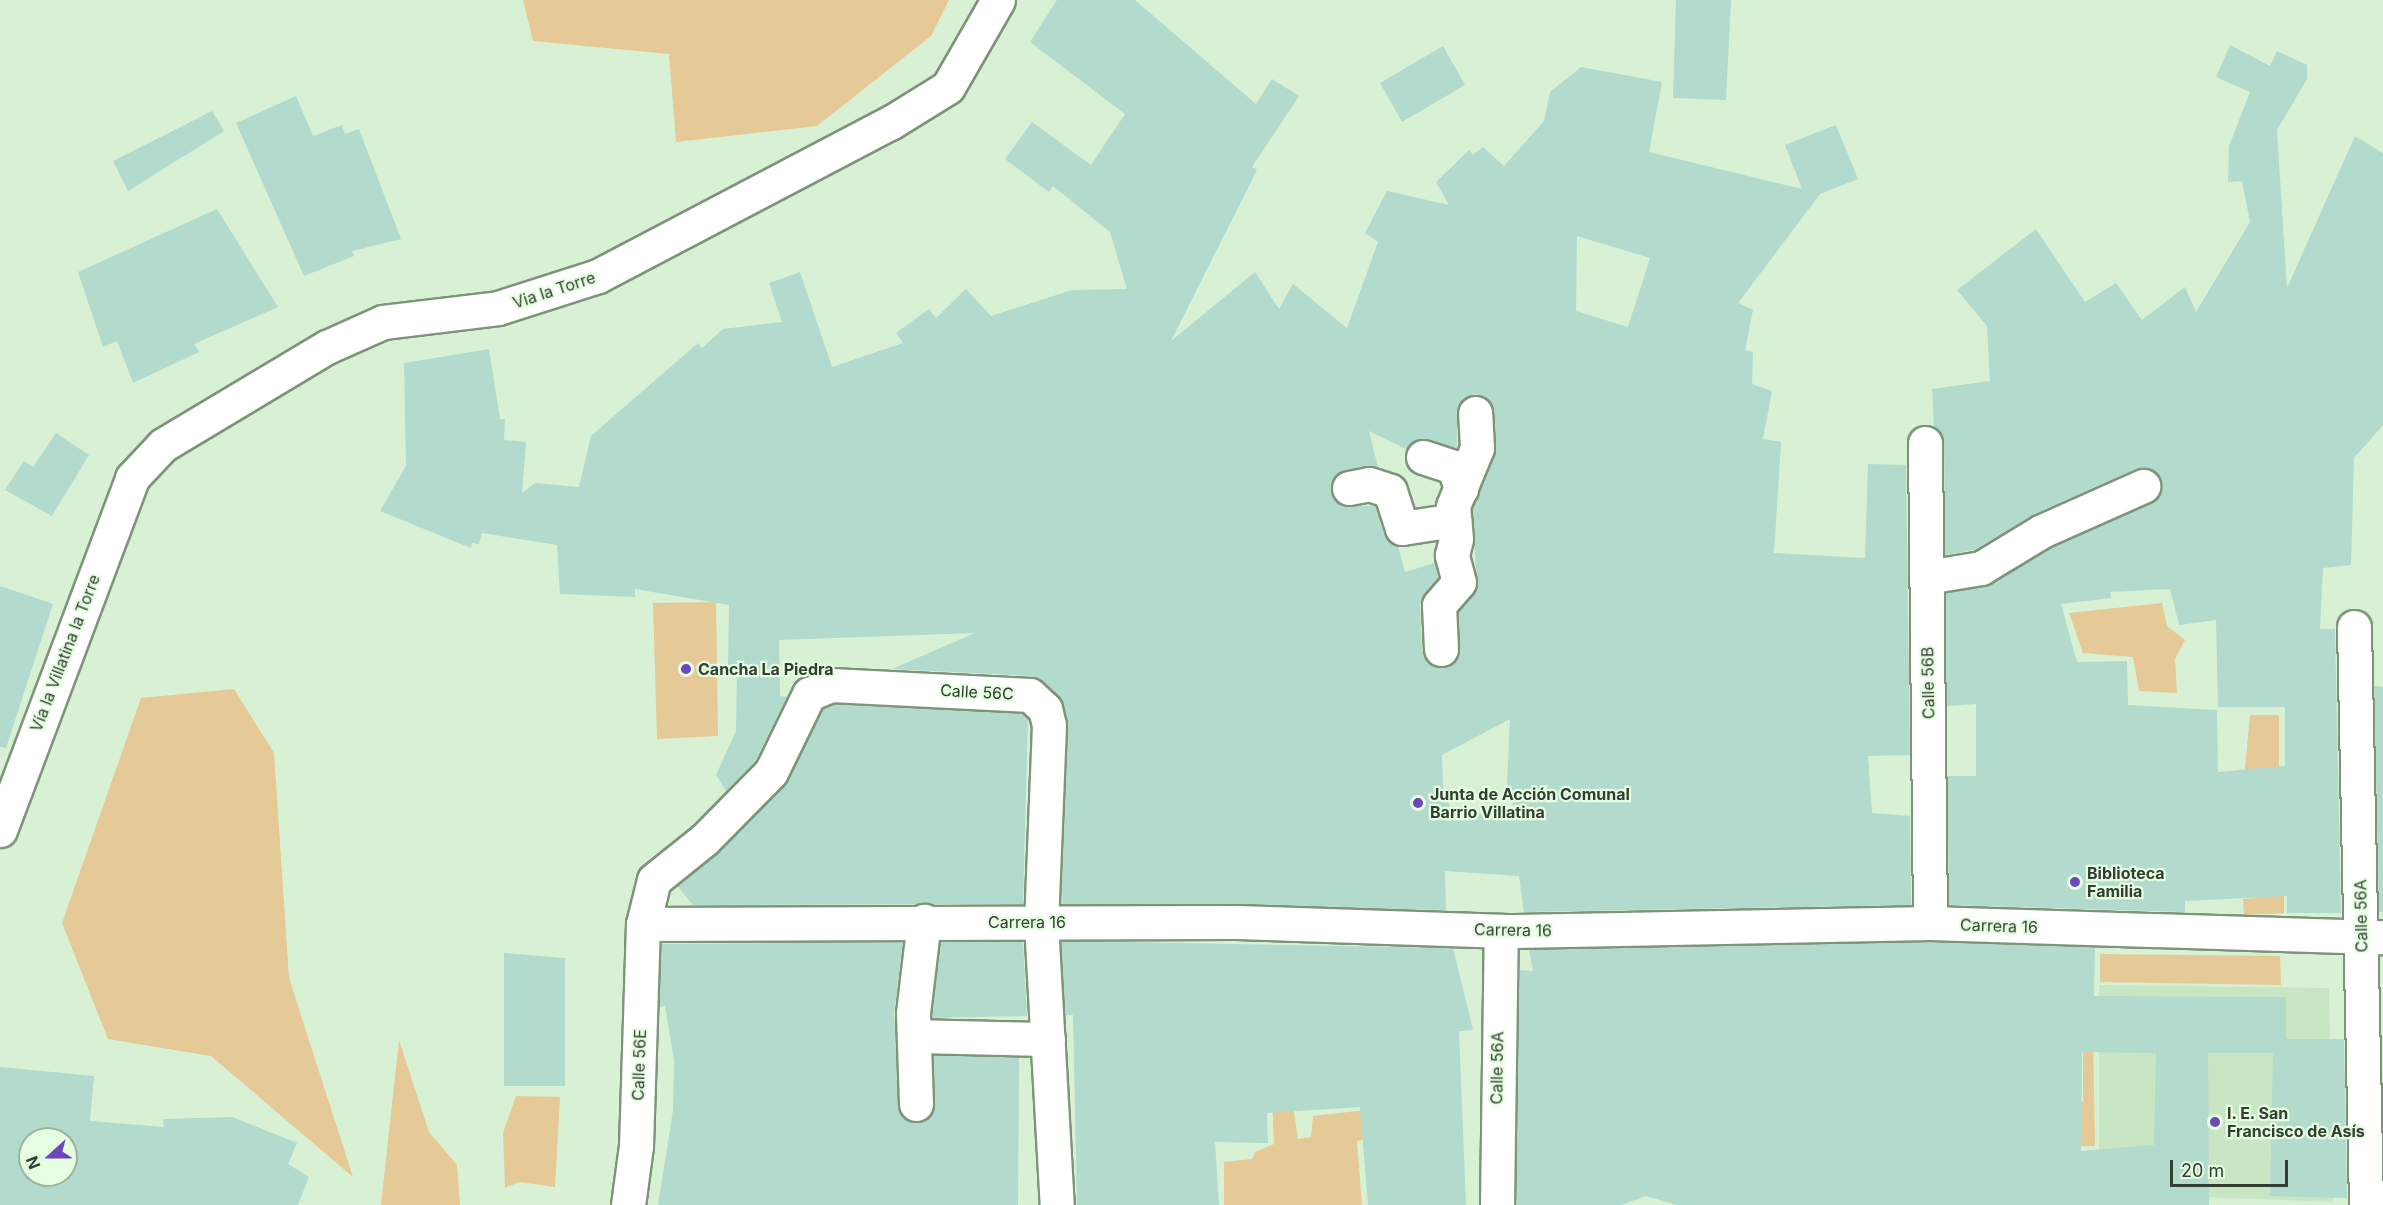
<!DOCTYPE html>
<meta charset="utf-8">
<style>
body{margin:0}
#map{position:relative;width:2383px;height:1205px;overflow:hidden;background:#d8f1d5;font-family:Inter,sans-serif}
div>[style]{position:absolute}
.built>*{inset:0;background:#c8e5c4}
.green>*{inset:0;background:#e5c997}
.building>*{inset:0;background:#b2dacd}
.roads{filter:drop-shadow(2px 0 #7d947a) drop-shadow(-2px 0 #7d947a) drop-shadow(0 2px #7d947a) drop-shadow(0 -2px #7d947a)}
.street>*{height:33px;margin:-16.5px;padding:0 16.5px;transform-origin:16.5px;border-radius:16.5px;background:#fff}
.secondary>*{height:33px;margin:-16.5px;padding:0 16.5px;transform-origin:16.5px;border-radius:16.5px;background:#fff}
.dots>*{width:16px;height:16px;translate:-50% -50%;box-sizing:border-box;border:3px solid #e5fee2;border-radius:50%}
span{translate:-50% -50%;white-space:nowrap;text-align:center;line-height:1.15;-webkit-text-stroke:4.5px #e5fee2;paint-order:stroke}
.street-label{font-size:16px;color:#333d31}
.poi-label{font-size:16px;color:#333d31;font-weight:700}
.left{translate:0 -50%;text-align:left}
.north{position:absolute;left:18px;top:1127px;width:60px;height:60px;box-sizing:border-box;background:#e5fee2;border:2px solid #9eb19b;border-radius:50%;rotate:249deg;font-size:16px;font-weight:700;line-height:24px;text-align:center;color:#333d31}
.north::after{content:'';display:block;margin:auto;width:21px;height:27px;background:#6d46be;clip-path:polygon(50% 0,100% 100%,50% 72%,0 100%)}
.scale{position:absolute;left:2170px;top:1160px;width:118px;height:27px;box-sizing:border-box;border:3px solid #333d31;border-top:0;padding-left:8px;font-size:18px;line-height:21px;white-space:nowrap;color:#333d31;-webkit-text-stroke:4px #e5fee2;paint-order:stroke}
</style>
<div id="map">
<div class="built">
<i style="clip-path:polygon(2099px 985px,2329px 988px,2333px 1202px,2099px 1193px)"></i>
</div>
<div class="green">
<i style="clip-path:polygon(523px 0,949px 0,931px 36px,817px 126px,676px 142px,669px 54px,533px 41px)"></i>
<i style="clip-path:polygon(716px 602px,718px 736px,657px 739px,653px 603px)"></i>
<i style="clip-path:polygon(2162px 603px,2167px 626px,2185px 640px,2175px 659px,2177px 693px,2139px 691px,2133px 657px,2083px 653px,2069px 613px)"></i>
<i style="clip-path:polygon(234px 689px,274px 753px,289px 978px,353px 1177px,211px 1056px,108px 1039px,62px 923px,141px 698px)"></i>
<i style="clip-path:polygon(2250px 715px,2279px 715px,2279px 780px,2244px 779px)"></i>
<i style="clip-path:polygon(2284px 818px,2284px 913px,2244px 915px,2243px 899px,2255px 898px)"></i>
<i style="clip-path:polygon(2100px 954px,2280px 956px,2281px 985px,2100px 982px)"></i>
<i style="clip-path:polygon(2083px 1031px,2093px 1032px,2095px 1146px,2059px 1147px,2049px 1102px,2083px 1102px)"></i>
<i style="clip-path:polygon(399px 1040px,429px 1132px,457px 1165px,460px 1205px,381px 1205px)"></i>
<i style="clip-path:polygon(1270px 1050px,1289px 1078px,1298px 1139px,1311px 1137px,1313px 1116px,1366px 1110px,1378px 1135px,1357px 1141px,1362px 1205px,1224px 1205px,1224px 1162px,1252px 1159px,1255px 1152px,1274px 1144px)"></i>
<i style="clip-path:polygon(516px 1096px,560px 1097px,555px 1187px,519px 1182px,505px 1188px,503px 1133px)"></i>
</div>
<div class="building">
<i style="clip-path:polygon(evenodd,1057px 0,1135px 0,1256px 104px,1272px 79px,1299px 96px,1252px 167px,1257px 170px,1171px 341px,1255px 272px,1279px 309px,1293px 284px,1347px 328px,1378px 242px,1365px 233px,1387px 191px,1449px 205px,1436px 182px,1469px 150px,1473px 155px,1483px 147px,1504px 166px,1544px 121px,1550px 92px,1581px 67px,1662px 82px,1649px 152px,1802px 189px,1785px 145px,1836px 125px,1858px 179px,1820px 194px,1738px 303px,1753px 310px,1745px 350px,1753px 352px,1752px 384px,1772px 391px,1763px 439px,1781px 442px,1774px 553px,1865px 558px,1868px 464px,1906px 465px,1910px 755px,1868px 756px,1872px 813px,1910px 816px,1911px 905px,1524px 912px,1519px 876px,1445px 871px,1446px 910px,1061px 904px,1068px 725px,1058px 696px,1031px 676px,892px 669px,975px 633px,779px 640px,780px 696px,787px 697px,755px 761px,726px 791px,716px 775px,736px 731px,737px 665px,728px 665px,729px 605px,635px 589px,635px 597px,560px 594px,557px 545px,482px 533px,479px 544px,472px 543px,471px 548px,380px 511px,406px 466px,404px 363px,489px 349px,500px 419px,505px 419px,504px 440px,526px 442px,522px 493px,535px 483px,579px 487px,591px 436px,698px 343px,702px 348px,723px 329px,782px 322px,769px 283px,800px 272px,832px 367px,903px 343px,896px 333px,929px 309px,936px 318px,966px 289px,991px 316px,1072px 290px,1127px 289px,1110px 232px,1053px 186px,1049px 192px,1005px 159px,1032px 122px,1091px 165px,1125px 114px,1030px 42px,1057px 0,1577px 236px,1650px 258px,1628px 327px,1576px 311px,1577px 236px,1057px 0,1475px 394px,1491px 403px,1496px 447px,1472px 509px,1477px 587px,1458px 612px,1458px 657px,1441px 668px,1426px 660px,1422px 650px,1420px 605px,1438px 577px,1435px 563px,1405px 572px,1398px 546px,1384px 534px,1375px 506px,1342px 506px,1331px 492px,1331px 483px,1345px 470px,1378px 467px,1369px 431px,1406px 449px,1420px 439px,1457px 448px,1458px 405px,1475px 394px,1057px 0,1510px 719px,1507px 783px,1515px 812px,1453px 815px,1443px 788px,1442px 755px,1510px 719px)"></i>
<i style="clip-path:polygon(1676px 0,1731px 0,1726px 100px,1673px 98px)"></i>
<i style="clip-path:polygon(evenodd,2230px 45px,2270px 66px,2277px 51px,2307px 65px,2307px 79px,2277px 130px,2287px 288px,2355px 136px,2383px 153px,2383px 425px,2354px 458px,2351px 565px,2323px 568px,2320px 629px,2335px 629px,2341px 913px,2287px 913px,2287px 896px,2185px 901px,2185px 912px,1949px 905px,1947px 776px,1976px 776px,1976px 704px,1946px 706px,1945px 593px,1990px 584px,2051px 548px,2151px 503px,2162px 487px,2154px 471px,2135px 469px,2034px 514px,1974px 550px,1945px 555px,1944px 443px,1934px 427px,1932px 389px,1990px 381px,1987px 326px,1957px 290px,2036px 229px,2085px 302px,2116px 283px,2142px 320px,2185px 287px,2196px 312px,2250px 222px,2242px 181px,2228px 182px,2229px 146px,2250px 92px,2216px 77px,2230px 45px,2170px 589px,2179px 625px,2216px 620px,2218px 707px,2285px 707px,2285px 766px,2218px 772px,2217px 710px,2128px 705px,2127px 661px,2077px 662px,2061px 604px,2111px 598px,2110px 592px,2170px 589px)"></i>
<i style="clip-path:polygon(1443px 46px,1465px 85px,1402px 122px,1380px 83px)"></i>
<i style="clip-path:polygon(296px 96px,313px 136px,342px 125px,345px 134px,359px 129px,401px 239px,352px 251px,354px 256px,304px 276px,236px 123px)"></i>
<i style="clip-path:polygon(212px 111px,224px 131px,128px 191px,113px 161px)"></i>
<i style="clip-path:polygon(217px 209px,278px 307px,194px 344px,199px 352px,133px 383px,117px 341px,103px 347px,78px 272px)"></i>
<i style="clip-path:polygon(56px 433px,89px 455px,52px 516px,5px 490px,24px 461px,33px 467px)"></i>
<i style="clip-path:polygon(0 586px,53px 604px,6px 748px,0 747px)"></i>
<i style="clip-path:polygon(2374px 686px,2383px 687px,2383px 912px,2379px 912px)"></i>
<i style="clip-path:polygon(834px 704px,1022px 713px,1028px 719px,1023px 904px,693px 905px,677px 886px,784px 785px,823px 709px)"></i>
<i style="clip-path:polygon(1023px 941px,1027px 1016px,932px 1018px,940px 942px)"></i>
<i style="clip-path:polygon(1061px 941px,1453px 948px,1473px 1030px,1459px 1031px,1466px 1205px,1368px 1205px,1360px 1107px,1267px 1113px,1268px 1143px,1215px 1142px,1219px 1205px,1077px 1205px,1073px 1015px,1065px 1015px)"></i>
<i style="clip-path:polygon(903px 942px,894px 1013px,900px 1113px,916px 1123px,932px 1113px,933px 1055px,1019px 1057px,1018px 1205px,658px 1205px,673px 1110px,674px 1060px,665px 1006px,659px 1007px,661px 944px)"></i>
<i style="clip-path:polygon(evenodd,1930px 942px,2095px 947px,2094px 996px,2286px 997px,2286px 1039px,2344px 1039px,2347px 1198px,2270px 1196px,2273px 1053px,2208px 1053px,2209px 1205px,1677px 1205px,1646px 1196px,1621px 1205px,1516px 1205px,1519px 989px,1520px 970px,1533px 971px,1529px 949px,1930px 942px,2082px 1052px,2156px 1053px,2154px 1145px,2081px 1151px,2082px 1052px)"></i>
<i style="clip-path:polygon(504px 953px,565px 958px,565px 1086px,504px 1086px)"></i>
<i style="clip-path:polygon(evenodd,0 1067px,94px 1076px,90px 1121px,164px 1127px,163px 1119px,232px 1117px,297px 1143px,288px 1164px,309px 1177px,298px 1205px,0 1205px,0 1067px,30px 1139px,66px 1139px,66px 1175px,30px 1175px,30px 1139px)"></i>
</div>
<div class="roads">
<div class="street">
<i style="left:1925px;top:443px;width:480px;rotate:89.4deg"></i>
<i style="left:1423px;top:457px;width:33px;rotate:18deg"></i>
<i style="left:1454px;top:467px;width:23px;rotate:72deg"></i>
<i style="left:1349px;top:488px;width:20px;rotate:-11deg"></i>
<i style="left:1369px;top:484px;width:22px;rotate:18deg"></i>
<i style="left:1390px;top:491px;width:39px;rotate:72deg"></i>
<i style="left:1402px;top:528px;width:53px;rotate:-8.7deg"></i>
<i style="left:1927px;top:577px;width:55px;rotate:-9.5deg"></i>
<i style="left:1981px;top:568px;width:71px;rotate:-31.2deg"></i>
<i style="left:2042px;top:531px;width:111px;rotate:-24deg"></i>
<i style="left:2354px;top:627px;width:578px;rotate:88.81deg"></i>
<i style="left:1441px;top:649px;width:44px;rotate:-92.6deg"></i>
<i style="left:1439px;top:605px;width:30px;rotate:-49deg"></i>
<i style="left:1459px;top:582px;width:28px;rotate:-105deg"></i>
<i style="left:1452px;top:555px;width:16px;rotate:-76deg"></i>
<i style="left:1456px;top:539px;width:33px;rotate:-95deg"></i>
<i style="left:1453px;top:506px;width:63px;rotate:-67.5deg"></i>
<i style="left:1477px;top:448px;width:35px;rotate:-93deg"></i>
<i style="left:0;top:830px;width:376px;rotate:-69.4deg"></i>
<i style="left:132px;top:478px;width:45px;rotate:-46.8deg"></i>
<i style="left:163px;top:445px;width:191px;rotate:-30.9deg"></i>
<i style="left:327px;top:347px;width:61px;rotate:-24.1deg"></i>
<i style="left:383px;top:322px;width:116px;rotate:-6.9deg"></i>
<i style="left:498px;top:308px;width:105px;rotate:-17.7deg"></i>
<i style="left:598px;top:276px;width:330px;rotate:-27.7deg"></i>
<i style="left:890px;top:123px;width:68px;rotate:-31.8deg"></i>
<i style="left:948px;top:87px;width:100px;rotate:-60.1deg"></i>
<i style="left:643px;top:924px;width:45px;rotate:-76deg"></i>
<i style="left:654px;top:880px;width:64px;rotate:-38.7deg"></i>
<i style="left:704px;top:840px;width:95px;rotate:-45.4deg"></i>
<i style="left:771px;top:772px;width:87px;rotate:-64deg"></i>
<i style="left:809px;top:694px;width:24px;rotate:-22deg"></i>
<i style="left:831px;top:685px;width:199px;rotate:2.9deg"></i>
<i style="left:1030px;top:695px;width:21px;rotate:43deg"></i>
<i style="left:1045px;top:709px;width:16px;rotate:76deg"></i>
<i style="left:1049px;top:725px;width:198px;rotate:92.3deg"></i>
<i style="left:1041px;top:923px;width:282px;rotate:86.8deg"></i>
<i style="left:914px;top:1036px;width:134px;rotate:1.3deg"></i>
<i style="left:916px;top:1104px;width:91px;rotate:-91.9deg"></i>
<i style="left:913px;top:1013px;width:93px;rotate:-83.2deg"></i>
<i style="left:1497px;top:1205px;width:274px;rotate:-89.2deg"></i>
</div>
<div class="secondary">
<i style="left:628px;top:1205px;width:60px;rotate:-82.3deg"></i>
<i style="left:636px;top:1146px;width:222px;rotate:-88.2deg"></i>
<i style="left:643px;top:924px;width:594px;rotate:-0.19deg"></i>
<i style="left:1237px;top:922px;width:278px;rotate:1.9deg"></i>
<i style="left:1515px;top:931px;width:415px;rotate:-1.1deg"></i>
<i style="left:1930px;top:923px;width:453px;rotate:1.8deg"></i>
</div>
</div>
<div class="dots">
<i style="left:686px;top:669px;background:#6d46be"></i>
<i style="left:1418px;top:803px;background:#6d46be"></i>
<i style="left:2075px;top:882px;background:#6d46be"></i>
<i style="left:2215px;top:1122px;background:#6d46be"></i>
</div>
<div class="street-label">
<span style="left:554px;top:290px;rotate:-18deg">Via la Torre</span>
<span style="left:65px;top:653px;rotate:-69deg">Vía la Villatina la Torre</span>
<span style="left:1928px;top:683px;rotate:-91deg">Calle 56B</span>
<span style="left:977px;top:692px;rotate:3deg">Calle 56C</span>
<span style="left:2361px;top:916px;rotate:-91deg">Calle 56A</span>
<span style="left:1027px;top:922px">Carrera 16</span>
<span style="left:1999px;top:926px;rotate:2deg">Carrera 16</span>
<span style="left:1513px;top:930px;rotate:1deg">Carrera 16</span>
<span style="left:639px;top:1065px;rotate:-88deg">Calle 56E</span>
<span style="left:1497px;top:1068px;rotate:-89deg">Calle 56A</span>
</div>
<div class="poi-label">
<span class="left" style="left:698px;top:669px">Cancha La Piedra</span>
<span class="left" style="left:1430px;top:803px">Junta de Acción Comunal<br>Barrio Villatina</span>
<span class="left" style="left:2087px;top:882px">Biblioteca<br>Familia</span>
<span class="left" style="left:2227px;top:1122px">I. E. San<br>Francisco de Asís</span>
</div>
<div class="north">N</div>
<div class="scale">20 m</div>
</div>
